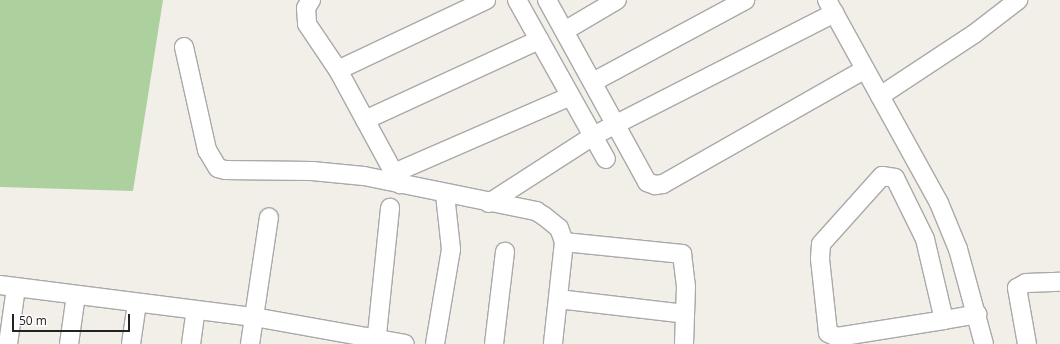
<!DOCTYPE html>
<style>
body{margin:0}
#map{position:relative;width:1060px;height:344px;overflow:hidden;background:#f2efe9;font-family:"Open Sans",sans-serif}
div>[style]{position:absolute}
.forest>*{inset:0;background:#add19e}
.roads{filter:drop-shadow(1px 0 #a9a9a9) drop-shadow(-1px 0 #a9a9a9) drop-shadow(0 1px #a9a9a9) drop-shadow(0 -1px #a9a9a9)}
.minor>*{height:18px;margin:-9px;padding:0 9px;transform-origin:9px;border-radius:9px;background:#fff}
span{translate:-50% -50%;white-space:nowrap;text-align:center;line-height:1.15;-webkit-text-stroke:3.5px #fff;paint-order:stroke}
.scale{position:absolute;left:12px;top:314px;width:118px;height:18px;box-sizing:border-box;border:2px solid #222;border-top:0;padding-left:5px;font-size:12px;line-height:14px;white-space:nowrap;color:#222;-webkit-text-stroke:3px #fff;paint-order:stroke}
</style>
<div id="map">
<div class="forest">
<i style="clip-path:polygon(0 0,163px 0,133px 191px,0 187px)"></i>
</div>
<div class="roads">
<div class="minor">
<i style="left:311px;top:0;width:9px;rotate:122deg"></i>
<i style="left:306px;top:8px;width:16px;rotate:86deg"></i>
<i style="left:307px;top:24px;width:55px;rotate:56deg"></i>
<i style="left:338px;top:70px;width:130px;rotate:61.5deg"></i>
<i style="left:517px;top:0;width:182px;rotate:60.8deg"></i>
<i style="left:547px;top:0;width:208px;rotate:61.2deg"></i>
<i style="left:647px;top:182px;width:9px;rotate:21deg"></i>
<i style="left:655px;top:185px;width:8px;rotate:-7deg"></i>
<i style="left:663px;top:184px;width:231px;rotate:-29.6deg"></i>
<i style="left:827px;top:0;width:232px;rotate:61.1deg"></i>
<i style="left:939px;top:203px;width:50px;rotate:67.6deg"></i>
<i style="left:958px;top:249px;width:98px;rotate:74.7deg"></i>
<i style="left:566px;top:30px;width:59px;rotate:-30.5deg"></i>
<i style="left:184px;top:47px;width:106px;rotate:77.4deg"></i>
<i style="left:207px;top:150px;width:21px;rotate:59deg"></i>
<i style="left:218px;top:168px;width:7px;rotate:16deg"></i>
<i style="left:225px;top:170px;width:87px;rotate:0.7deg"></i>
<i style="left:312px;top:171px;width:52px;rotate:5.5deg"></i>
<i style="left:364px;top:176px;width:176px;rotate:11.5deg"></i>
<i style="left:536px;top:211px;width:9px;rotate:32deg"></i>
<i style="left:544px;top:216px;width:19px;rotate:39deg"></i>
<i style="left:559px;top:228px;width:15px;rotate:70deg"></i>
<i style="left:564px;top:242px;width:103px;rotate:96.2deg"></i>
<i style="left:338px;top:70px;width:164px;rotate:-25.3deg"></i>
<i style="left:593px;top:82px;width:173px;rotate:-28.3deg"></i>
<i style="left:880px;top:96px;width:113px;rotate:-33.4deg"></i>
<i style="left:974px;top:34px;width:56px;rotate:-37.7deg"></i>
<i style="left:365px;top:120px;width:192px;rotate:-24.7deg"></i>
<i style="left:394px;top:173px;width:191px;rotate:-23.5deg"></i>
<i style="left:489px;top:203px;width:124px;rotate:-32.8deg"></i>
<i style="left:593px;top:136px;width:271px;rotate:-27deg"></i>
<i style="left:564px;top:242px;width:119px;rotate:5.8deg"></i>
<i style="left:682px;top:254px;width:33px;rotate:83deg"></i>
<i style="left:686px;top:287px;width:57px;rotate:92deg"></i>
<i style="left:0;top:285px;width:256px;rotate:7.2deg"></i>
<i style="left:254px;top:317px;width:153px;rotate:10.1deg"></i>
<i style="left:558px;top:299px;width:128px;rotate:6.7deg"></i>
<i style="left:944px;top:320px;width:83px;rotate:-103.2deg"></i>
<i style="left:925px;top:239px;width:68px;rotate:-116.2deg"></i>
<i style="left:895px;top:178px;width:13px;rotate:-171deg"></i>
<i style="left:882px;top:176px;width:91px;rotate:131.9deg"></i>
<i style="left:821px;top:244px;width:15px;rotate:94deg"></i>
<i style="left:820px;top:259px;width:74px;rotate:83.8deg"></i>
<i style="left:828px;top:333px;width:10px;rotate:24deg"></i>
<i style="left:837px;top:337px;width:108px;rotate:-9deg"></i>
<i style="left:944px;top:320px;width:34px;rotate:-10deg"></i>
<i style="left:8px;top:344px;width:57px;rotate:-81.9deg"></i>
<i style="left:69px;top:344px;width:49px;rotate:-81.9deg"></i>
<i style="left:131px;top:344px;width:41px;rotate:-81.7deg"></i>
<i style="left:191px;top:344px;width:34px;rotate:-82deg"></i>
<i style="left:250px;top:344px;width:128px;rotate:-81.5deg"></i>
<i style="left:376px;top:344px;width:137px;rotate:-84.1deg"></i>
<i style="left:435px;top:344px;width:96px;rotate:-80.4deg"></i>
<i style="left:451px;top:249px;width:54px;rotate:-96.3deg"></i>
<i style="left:494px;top:344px;width:93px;rotate:-83.2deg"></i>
<i style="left:1027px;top:344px;width:57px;rotate:-100.1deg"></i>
<i style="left:1017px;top:288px;width:10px;rotate:-29deg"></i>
<i style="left:1026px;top:283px;width:34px;rotate:-2deg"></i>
</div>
</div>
<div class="scale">50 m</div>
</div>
